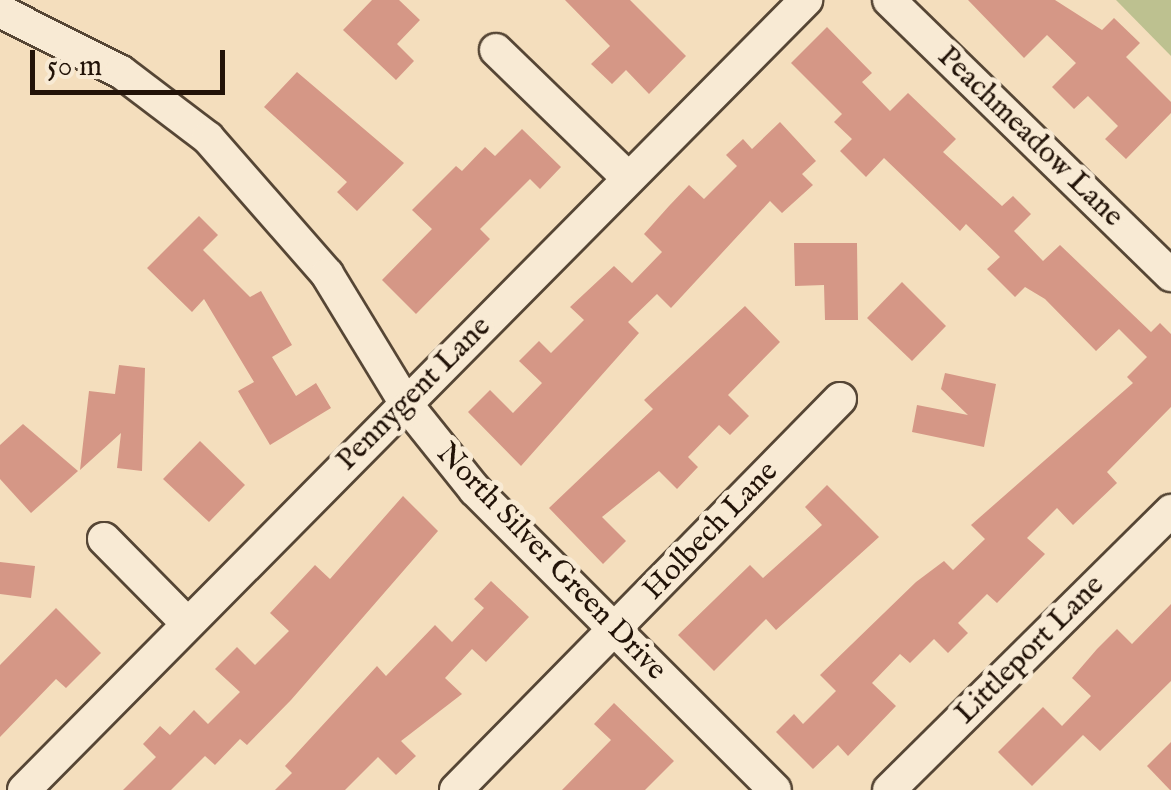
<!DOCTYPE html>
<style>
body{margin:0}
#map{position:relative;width:1171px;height:790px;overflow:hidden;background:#f4debd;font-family:"IM FELL English",serif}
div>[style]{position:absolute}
.green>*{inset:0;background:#bdc190}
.building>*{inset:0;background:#d59786}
.roads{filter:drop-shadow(2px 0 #564635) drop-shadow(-2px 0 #564635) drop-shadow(0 2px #564635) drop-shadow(0 -2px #564635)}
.minor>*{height:32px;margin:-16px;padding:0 16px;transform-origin:16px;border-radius:16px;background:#f8ead4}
span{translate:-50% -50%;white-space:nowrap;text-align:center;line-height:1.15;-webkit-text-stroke:10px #f8ead4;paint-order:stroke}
.street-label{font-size:30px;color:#221308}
.scale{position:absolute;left:30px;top:50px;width:195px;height:45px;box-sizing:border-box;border:5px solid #221308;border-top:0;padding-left:12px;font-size:30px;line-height:35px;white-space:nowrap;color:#221308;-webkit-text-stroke:8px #f8ead4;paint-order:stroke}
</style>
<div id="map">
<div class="green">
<i style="clip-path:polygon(1116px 0,1171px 0,1171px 56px)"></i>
</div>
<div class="building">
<i style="clip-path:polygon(372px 0,399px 0,420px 20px,397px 44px,414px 61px,396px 80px,343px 30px)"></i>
<i style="clip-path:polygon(565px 0,630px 0,686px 56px,649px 94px,626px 70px,612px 84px,591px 64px,610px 46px)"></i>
<i style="clip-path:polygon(968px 0,1055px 0,1102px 30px,1114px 18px,1140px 43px,1126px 57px,1171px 102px,1171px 113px,1126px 159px,1105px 139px,1118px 126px,1088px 96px,1074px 109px,1052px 87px,1076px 63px,1047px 35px,1024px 58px)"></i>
<i style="clip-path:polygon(827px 27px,872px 73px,862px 82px,890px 111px,908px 93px,956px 139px,943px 152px,1002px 206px,1013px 196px,1031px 214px,1014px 231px,1043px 261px,1060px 245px,1151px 332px,1160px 323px,1171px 334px,1171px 407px,1107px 472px,1117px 483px,1073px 525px,1057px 508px,1027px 538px,1045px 554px,997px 603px,987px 594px,958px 623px,968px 633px,948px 653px,934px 639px,910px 663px,900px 654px,872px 683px,896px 706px,848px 756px,838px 745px,813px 769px,776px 732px,794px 714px,803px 724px,836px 691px,820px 675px,916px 582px,944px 561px,953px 570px,985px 539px,971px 525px,1133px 383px,1127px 377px,1147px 357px,1119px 329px,1096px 351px,1045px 299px,1025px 287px,1015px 297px,987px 269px,1000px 257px,966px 224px,960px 231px,884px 158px,866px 177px,840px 151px,852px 139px,834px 122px,842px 114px,791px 63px)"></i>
<i style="clip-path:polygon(297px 72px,404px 163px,357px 211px,337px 192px,347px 182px,264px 107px)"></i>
<i style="clip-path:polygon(780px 122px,816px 161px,802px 174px,813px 185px,782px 213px,770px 201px,671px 308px,657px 294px,628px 322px,639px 333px,521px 466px,468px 412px,490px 390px,513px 413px,542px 383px,519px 361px,539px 341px,551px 353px,584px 320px,570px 307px,614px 266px,632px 283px,662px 252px,644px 234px,669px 206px,689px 185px,704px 199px,737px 166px,726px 155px,743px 139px,752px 149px)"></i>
<i style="clip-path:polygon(522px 129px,561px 167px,540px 189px,530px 179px,480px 229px,490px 239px,416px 314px,382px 280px,432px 229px,412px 210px,456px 166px,462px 171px,485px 147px,495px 156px)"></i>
<i style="clip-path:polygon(199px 216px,218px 235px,203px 250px,250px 297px,261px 291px,292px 345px,272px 357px,296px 396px,316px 383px,331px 408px,270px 445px,238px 391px,254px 382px,204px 299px,192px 312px,147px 268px)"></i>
<i style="clip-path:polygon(794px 243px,857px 243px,858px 320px,825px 320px,824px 285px,795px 286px)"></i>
<i style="clip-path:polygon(902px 282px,946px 326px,912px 361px,867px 318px)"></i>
<i style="clip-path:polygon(745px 306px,780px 342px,728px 395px,749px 416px,730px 435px,719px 425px,688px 457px,698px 467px,677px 489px,659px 471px,602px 517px,626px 541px,603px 564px,549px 508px,653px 409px,644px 400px)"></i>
<i style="clip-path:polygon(119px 365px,145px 368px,142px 471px,117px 468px,121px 433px,80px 470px,89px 391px,115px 394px)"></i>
<i style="clip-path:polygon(945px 373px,996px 384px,984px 447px,912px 432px,917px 405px,968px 415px,941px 389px)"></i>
<i style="clip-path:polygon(23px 424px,78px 471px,31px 513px,0 479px,0 445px)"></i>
<i style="clip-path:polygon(200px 441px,245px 485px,209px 522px,163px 479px)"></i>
<i style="clip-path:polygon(827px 485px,879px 537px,776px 630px,766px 619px,714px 671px,678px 635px,750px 565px,763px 578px,822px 525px,805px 507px)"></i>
<i style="clip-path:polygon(403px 496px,438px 531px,291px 700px,247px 745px,240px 739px,215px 765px,205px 756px,171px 790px,123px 790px,156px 757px,143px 744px,160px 726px,170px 735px,194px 710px,208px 724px,240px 692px,215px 669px,237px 647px,255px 665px,289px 631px,270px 613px,315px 565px,330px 579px)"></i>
<i style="clip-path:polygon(0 562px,35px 566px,31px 598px,0 594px)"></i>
<i style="clip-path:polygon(491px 581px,529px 617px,486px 662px,472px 649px,445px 678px,462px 694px,401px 741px,416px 756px,396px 775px,378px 757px,345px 790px,275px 790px,292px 773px,285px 766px,377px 666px,386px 676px,435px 625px,452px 642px,484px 608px,474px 599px)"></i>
<i style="clip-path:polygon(1171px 604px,1171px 681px,1100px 751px,1083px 735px,1032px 786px,998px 752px,1043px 707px,1062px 726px,1091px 696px,1072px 678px,1097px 649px,1117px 629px,1132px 644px)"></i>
<i style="clip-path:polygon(56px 608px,101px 653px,66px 688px,56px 679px,0 737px,0 665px)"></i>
<i style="clip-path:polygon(614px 703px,674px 761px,645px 790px,562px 790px,611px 740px,594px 724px)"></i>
<i style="clip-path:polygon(1171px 742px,1171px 790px,1170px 790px,1147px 766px)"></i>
</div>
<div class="roads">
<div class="minor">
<i style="left:889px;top:0;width:394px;rotate:44.3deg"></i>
<i style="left:0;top:11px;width:136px;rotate:26.8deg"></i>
<i style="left:121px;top:72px;width:109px;rotate:37.2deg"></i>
<i style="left:208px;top:138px;width:181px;rotate:48.8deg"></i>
<i style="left:327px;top:274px;width:152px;rotate:58.7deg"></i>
<i style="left:406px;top:404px;width:110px;rotate:51.3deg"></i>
<i style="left:475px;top:490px;width:424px;rotate:45deg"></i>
<i style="left:496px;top:50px;width:180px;rotate:44.1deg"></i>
<i style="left:104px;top:539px;width:115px;rotate:45.4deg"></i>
<i style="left:24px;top:790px;width:1112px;rotate:-45.29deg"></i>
<i style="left:456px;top:790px;width:548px;rotate:-45.52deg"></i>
<i style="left:889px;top:790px;width:397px;rotate:-44.7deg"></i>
</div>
</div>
<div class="street-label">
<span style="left:1030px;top:137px;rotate:44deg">Peachmeadow Lane</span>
<span style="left:414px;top:394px;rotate:-45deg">Pennygent Lane</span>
<span style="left:711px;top:531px;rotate:-46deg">Holbech Lane</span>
<span style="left:551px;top:562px;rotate:46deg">North Silver Green Drive</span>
<span style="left:1030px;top:650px;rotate:-45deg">Littleport Lane</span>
</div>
<div class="scale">50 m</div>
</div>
